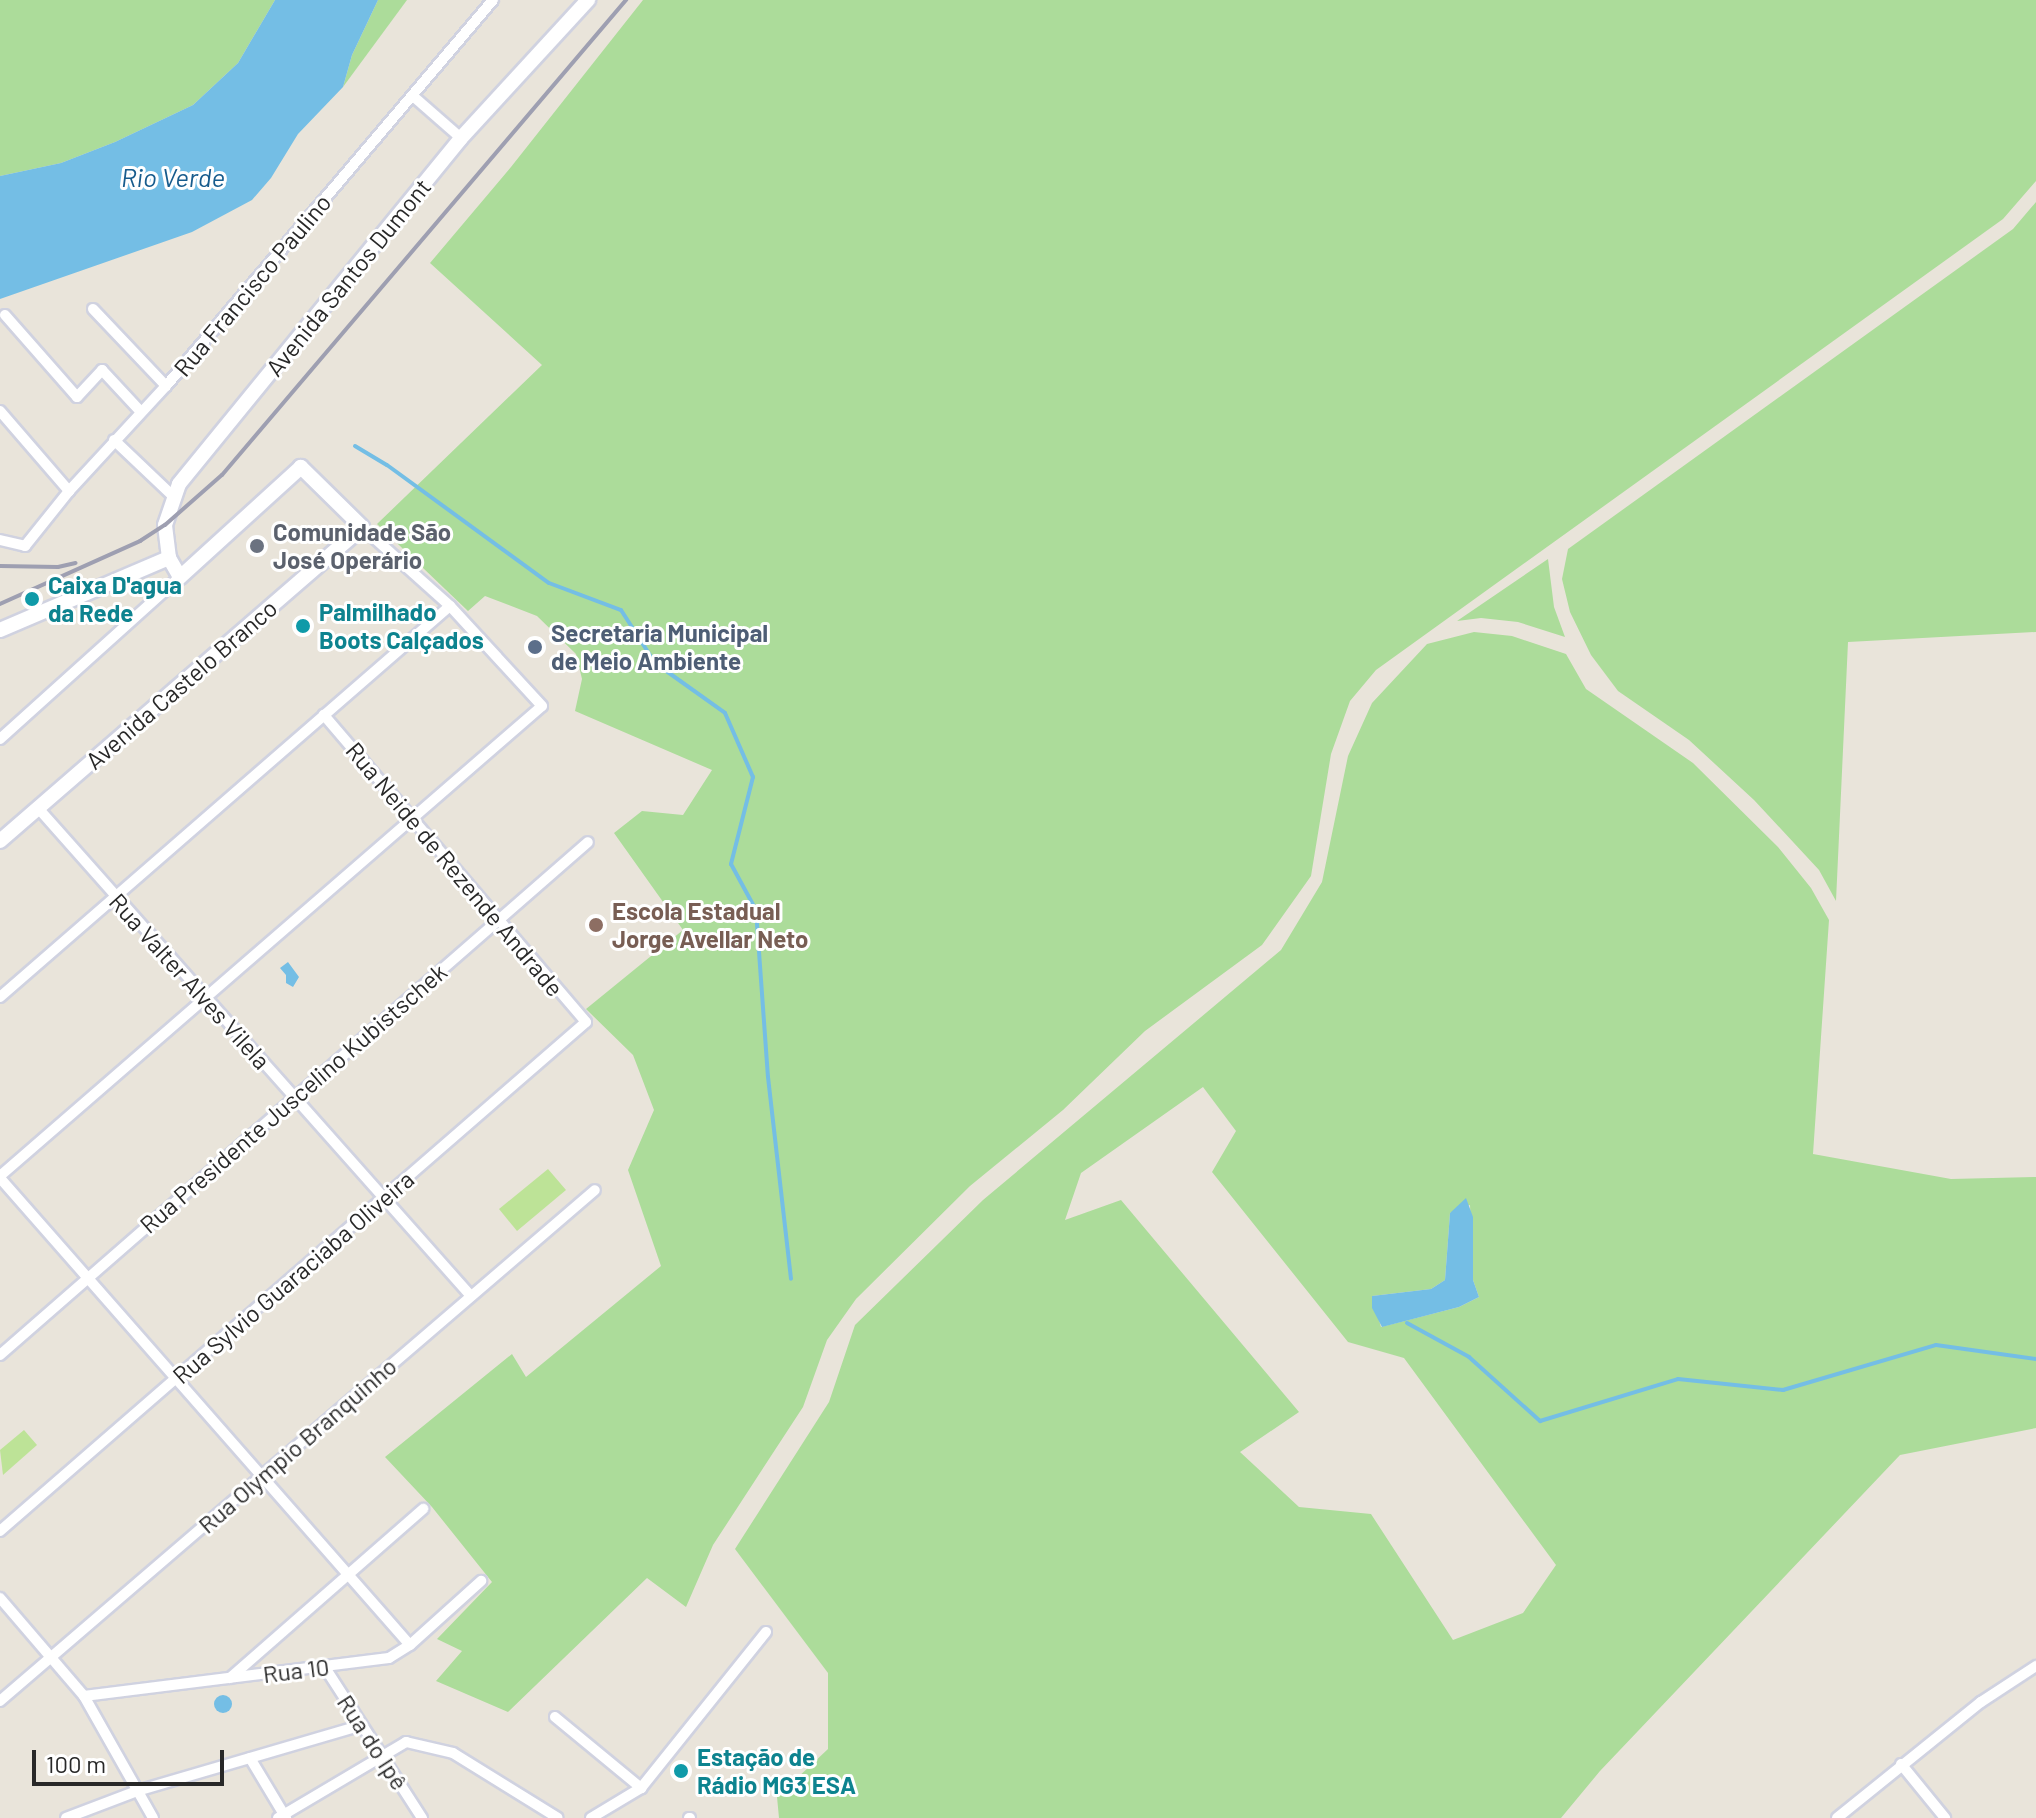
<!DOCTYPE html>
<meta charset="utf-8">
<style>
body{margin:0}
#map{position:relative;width:2036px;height:1818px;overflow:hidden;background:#e9e4da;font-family:Barlow,sans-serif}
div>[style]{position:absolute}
.green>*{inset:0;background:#acdc9a}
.pitch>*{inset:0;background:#bde397}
.water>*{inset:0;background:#74bee5}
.round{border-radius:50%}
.stream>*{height:4px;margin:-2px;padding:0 2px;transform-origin:2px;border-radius:2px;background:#74bee5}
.roads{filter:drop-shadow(2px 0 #d0d2e0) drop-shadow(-2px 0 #d0d2e0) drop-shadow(0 2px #d0d2e0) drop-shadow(0 -2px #d0d2e0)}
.street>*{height:10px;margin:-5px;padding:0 5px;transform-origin:5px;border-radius:5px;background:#fff}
.secondary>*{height:14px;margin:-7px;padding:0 7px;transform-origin:7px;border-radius:7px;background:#fff}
.rail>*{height:4px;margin:-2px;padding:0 2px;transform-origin:2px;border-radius:2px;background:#9e9fb1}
.dots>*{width:22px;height:22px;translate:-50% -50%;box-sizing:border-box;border:4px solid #fff;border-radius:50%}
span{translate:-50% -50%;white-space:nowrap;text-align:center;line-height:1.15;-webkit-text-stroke:6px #fff;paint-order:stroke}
.street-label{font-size:24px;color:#282828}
.worship-label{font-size:24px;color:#5b616d;font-weight:700}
.left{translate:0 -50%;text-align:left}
.culture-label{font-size:24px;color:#0d838f;font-weight:700}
.service-label{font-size:24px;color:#4e5e75;font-weight:700}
.education-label{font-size:24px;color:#785e54;font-weight:700}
.water-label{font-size:26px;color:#175c8d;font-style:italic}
.scale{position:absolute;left:32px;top:1750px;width:192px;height:36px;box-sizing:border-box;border:4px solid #282828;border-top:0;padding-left:10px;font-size:24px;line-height:28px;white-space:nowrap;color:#282828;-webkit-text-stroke:6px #fff;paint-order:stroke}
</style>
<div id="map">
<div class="green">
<i style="clip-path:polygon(0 0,275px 0,238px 63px,193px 105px,115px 142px,61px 163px,0 176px)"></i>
<i style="clip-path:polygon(378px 0,407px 0,343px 87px,352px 55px)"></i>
<i style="clip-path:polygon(643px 0,2036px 0,2036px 181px,2003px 219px,1376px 670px,1350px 701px,1331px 754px,1311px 876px,1262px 945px,1145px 1031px,1063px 1110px,970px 1186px,856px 1299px,827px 1340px,803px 1407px,713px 1545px,686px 1607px,647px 1578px,508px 1712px,436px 1681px,462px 1651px,437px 1639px,492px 1582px,432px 1507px,385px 1457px,512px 1354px,526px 1377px,661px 1266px,628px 1170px,654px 1110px,633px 1055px,586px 1009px,683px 930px,614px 833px,642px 811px,683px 815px,712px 770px,575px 711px,582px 679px,576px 654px,537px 616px,485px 596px,468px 611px,377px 524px,542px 365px,430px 263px,511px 167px)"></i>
<i style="clip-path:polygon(2036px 202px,2036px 632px,1848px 642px,1836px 901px,1819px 870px,1754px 800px,1689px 740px,1618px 691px,1591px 655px,1570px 612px,1562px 579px,1568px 549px,2013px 229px)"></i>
<i style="clip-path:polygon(1548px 559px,1554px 607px,1565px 637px,1518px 622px,1481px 618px,1457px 621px)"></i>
<i style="clip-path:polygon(evenodd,1474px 632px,1512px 636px,1566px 654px,1586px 689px,1693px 763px,1778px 847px,1811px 888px,1829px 920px,1813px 1154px,1951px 1179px,2036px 1177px,2036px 1428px,1900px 1455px,1600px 1771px,1561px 1818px,779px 1818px,777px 1797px,828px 1749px,828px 1673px,735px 1549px,829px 1402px,855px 1325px,983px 1200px,1281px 950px,1322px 882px,1348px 756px,1372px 703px,1427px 644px,1474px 632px,1203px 1087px,1236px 1131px,1212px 1172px,1348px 1342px,1404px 1358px,1556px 1565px,1523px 1613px,1453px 1640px,1371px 1514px,1299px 1507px,1240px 1452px,1299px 1412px,1121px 1200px,1065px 1220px,1081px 1173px,1203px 1087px,1474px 632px,1470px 1205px,1473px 1280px,1479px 1297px,1459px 1307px,1381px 1327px,1372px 1296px,1431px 1289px,1445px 1280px,1450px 1213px,1470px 1205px)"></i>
</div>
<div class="pitch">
<i style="clip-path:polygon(548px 1169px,566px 1190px,517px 1231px,499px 1209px)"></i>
<i style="clip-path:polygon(24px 1430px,37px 1445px,3px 1475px,0 1450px)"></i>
</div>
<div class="water">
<i style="clip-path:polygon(275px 0,378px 0,352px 55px,343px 87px,298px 134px,271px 178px,252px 200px,192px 232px,0 299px,0 176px,61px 163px,115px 142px,193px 105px,238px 63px)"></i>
<i style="clip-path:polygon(288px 962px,299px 977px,293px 987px,286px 983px,286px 975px,280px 968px)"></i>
<i style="clip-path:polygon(1466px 1198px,1473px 1217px,1473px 1280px,1479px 1297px,1459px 1307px,1382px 1327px,1372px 1308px,1372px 1296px,1431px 1289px,1445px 1280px,1450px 1213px)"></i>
<i class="round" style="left:214px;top:1695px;width:18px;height:18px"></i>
</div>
<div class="stream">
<i style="left:355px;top:446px;width:37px;rotate:31deg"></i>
<i style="left:387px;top:465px;width:200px;rotate:36.1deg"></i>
<i style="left:549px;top:583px;width:77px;rotate:20.6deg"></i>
<i style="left:621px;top:610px;width:63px;rotate:57.3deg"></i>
<i style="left:655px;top:663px;width:86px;rotate:35.5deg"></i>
<i style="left:725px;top:713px;width:70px;rotate:66.4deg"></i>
<i style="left:753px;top:777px;width:90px;rotate:104.2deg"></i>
<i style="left:731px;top:864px;width:52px;rotate:61.5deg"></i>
<i style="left:756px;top:910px;width:167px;rotate:85.9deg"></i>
<i style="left:768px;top:1077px;width:203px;rotate:83.5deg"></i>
<i style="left:1407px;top:1323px;width:71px;rotate:28.7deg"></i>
<i style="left:1469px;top:1357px;width:96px;rotate:42deg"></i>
<i style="left:1540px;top:1421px;width:144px;rotate:-16.9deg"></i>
<i style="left:1678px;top:1379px;width:106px;rotate:6deg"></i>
<i style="left:1783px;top:1390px;width:159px;rotate:-16.4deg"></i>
<i style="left:1936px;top:1345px;width:101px;rotate:8deg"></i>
</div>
<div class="roads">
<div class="street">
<i style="left:413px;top:96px;width:64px;rotate:41.2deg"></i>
<i style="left:93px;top:309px;width:106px;rotate:46.5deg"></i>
<i style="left:5px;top:315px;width:109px;rotate:48.7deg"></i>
<i style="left:77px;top:397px;width:37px;rotate:-47deg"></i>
<i style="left:102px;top:370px;width:57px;rotate:47.1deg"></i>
<i style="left:0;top:411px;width:106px;rotate:49.2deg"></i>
<i style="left:114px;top:440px;width:81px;rotate:43.5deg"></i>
<i style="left:0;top:540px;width:26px;rotate:13deg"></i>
<i style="left:25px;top:546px;width:70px;rotate:-51.3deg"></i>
<i style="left:69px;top:491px;width:143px;rotate:-47.3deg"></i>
<i style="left:166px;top:386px;width:506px;rotate:-49.73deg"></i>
<i style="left:0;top:739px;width:242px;rotate:-42deg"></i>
<i style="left:38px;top:808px;width:652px;rotate:48.42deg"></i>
<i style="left:0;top:997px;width:596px;rotate:-40.99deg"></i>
<i style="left:0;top:1176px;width:717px;rotate:-40.93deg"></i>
<i style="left:542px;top:706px;width:136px;rotate:-132.6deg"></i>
<i style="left:450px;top:606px;width:118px;rotate:-138.1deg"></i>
<i style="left:0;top:1178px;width:621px;rotate:48.72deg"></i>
<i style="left:0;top:1355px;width:780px;rotate:-41.1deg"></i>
<i style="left:0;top:1531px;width:776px;rotate:-40.98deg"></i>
<i style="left:586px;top:1022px;width:404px;rotate:-130.5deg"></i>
<i style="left:0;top:1598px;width:129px;rotate:49.4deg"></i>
<i style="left:84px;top:1696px;width:140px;rotate:60.5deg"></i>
<i style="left:324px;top:1666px;width:181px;rotate:57.2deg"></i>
<i style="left:230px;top:1678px;width:257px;rotate:-41.2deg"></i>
<i style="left:84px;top:1696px;width:307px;rotate:-7.1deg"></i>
<i style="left:389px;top:1658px;width:25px;rotate:-32deg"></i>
<i style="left:410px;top:1645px;width:96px;rotate:-42deg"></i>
<i style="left:0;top:1701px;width:784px;rotate:-40.66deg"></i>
<i style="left:555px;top:1717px;width:112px;rotate:39.5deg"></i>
<i style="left:250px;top:1758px;width:70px;rotate:59deg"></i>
<i style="left:1901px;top:1764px;width:70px;rotate:50.8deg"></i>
<i style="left:66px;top:1818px;width:76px;rotate:-20.8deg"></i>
<i style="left:137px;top:1791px;width:234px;rotate:-16.3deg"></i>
<i style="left:278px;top:1818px;width:149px;rotate:-30.7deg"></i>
<i style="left:406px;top:1742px;width:48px;rotate:13.2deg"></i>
<i style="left:453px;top:1753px;width:123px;rotate:31.8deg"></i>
<i style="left:591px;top:1818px;width:58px;rotate:-31deg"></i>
<i style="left:641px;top:1788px;width:200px;rotate:-51.3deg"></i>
<i style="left:689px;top:1818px;width:1px"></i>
<i style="left:1837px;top:1818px;width:185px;rotate:-38.9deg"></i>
<i style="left:1981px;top:1702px;width:66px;rotate:-33.2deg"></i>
</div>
<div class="secondary">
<i style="left:0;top:630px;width:184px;rotate:-23.1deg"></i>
<i style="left:0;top:841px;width:479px;rotate:-40.9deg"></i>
<i style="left:362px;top:527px;width:86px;rotate:-135.5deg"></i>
<i style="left:301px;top:467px;width:164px;rotate:137.7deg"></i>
<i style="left:180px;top:577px;width:22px;rotate:-120deg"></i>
<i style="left:169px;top:558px;width:33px;rotate:-97deg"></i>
<i style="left:165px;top:525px;width:43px;rotate:-71.1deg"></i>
<i style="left:179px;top:484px;width:446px;rotate:-50.8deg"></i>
<i style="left:461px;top:138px;width:188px;rotate:-47.4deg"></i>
</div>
</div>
<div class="rail">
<i style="left:0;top:566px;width:58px;rotate:1deg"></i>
<i style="left:58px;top:567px;width:18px;rotate:-13deg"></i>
<i style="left:0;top:604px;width:154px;rotate:-24.2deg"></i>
<i style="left:140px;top:541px;width:30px;rotate:-33deg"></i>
<i style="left:165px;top:525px;width:76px;rotate:-41.3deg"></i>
<i style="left:222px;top:475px;width:624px;rotate:-49.62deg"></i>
</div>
<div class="dots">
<i style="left:257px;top:546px;background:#6b7280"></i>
<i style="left:32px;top:599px;background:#0f9aa8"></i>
<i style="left:303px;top:626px;background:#0f9aa8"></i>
<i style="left:535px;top:647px;background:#5c6f8a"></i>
<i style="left:596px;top:925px;background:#8d6e63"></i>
<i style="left:681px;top:1771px;background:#0f9aa8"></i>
</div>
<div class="street-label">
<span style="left:348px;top:277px;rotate:-51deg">Avenida Santos Dumont</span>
<span style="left:252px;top:285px;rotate:-50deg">Rua Francisco Paulino</span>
<span style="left:181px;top:684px;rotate:-41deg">Avenida Castelo Branco</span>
<span style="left:455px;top:869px;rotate:50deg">Rua Neide de Rezende Andrade</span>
<span style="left:190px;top:981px;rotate:48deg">Rua Valter Alves Vilela</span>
<span style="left:293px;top:1098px;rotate:-41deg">Rua Presidente Juscelino Kubistschek</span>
<span style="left:293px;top:1277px;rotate:-41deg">Rua Sylvio Guaraciaba Oliveira</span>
<span style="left:297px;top:1445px;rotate:-41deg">Rua Olympio Branquinho</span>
<span style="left:296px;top:1670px;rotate:-7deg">Rua 10</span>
<span style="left:373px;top:1742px;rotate:57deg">Rua do Ipê</span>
</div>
<div class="worship-label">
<span class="left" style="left:273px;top:546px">Comunidade São<br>José Operário</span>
</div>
<div class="culture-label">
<span class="left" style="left:48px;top:599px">Caixa D'agua<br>da Rede</span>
<span class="left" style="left:319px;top:626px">Palmilhado<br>Boots Calçados</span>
<span class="left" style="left:697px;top:1771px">Estação de<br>Rádio MG3 ESA</span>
</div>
<div class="service-label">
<span class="left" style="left:551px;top:647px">Secretaria Municipal<br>de Meio Ambiente</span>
</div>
<div class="education-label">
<span class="left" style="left:612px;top:925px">Escola Estadual<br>Jorge Avellar Neto</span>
</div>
<div class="water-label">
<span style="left:173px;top:177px">Rio Verde</span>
</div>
<div class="scale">100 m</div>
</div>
